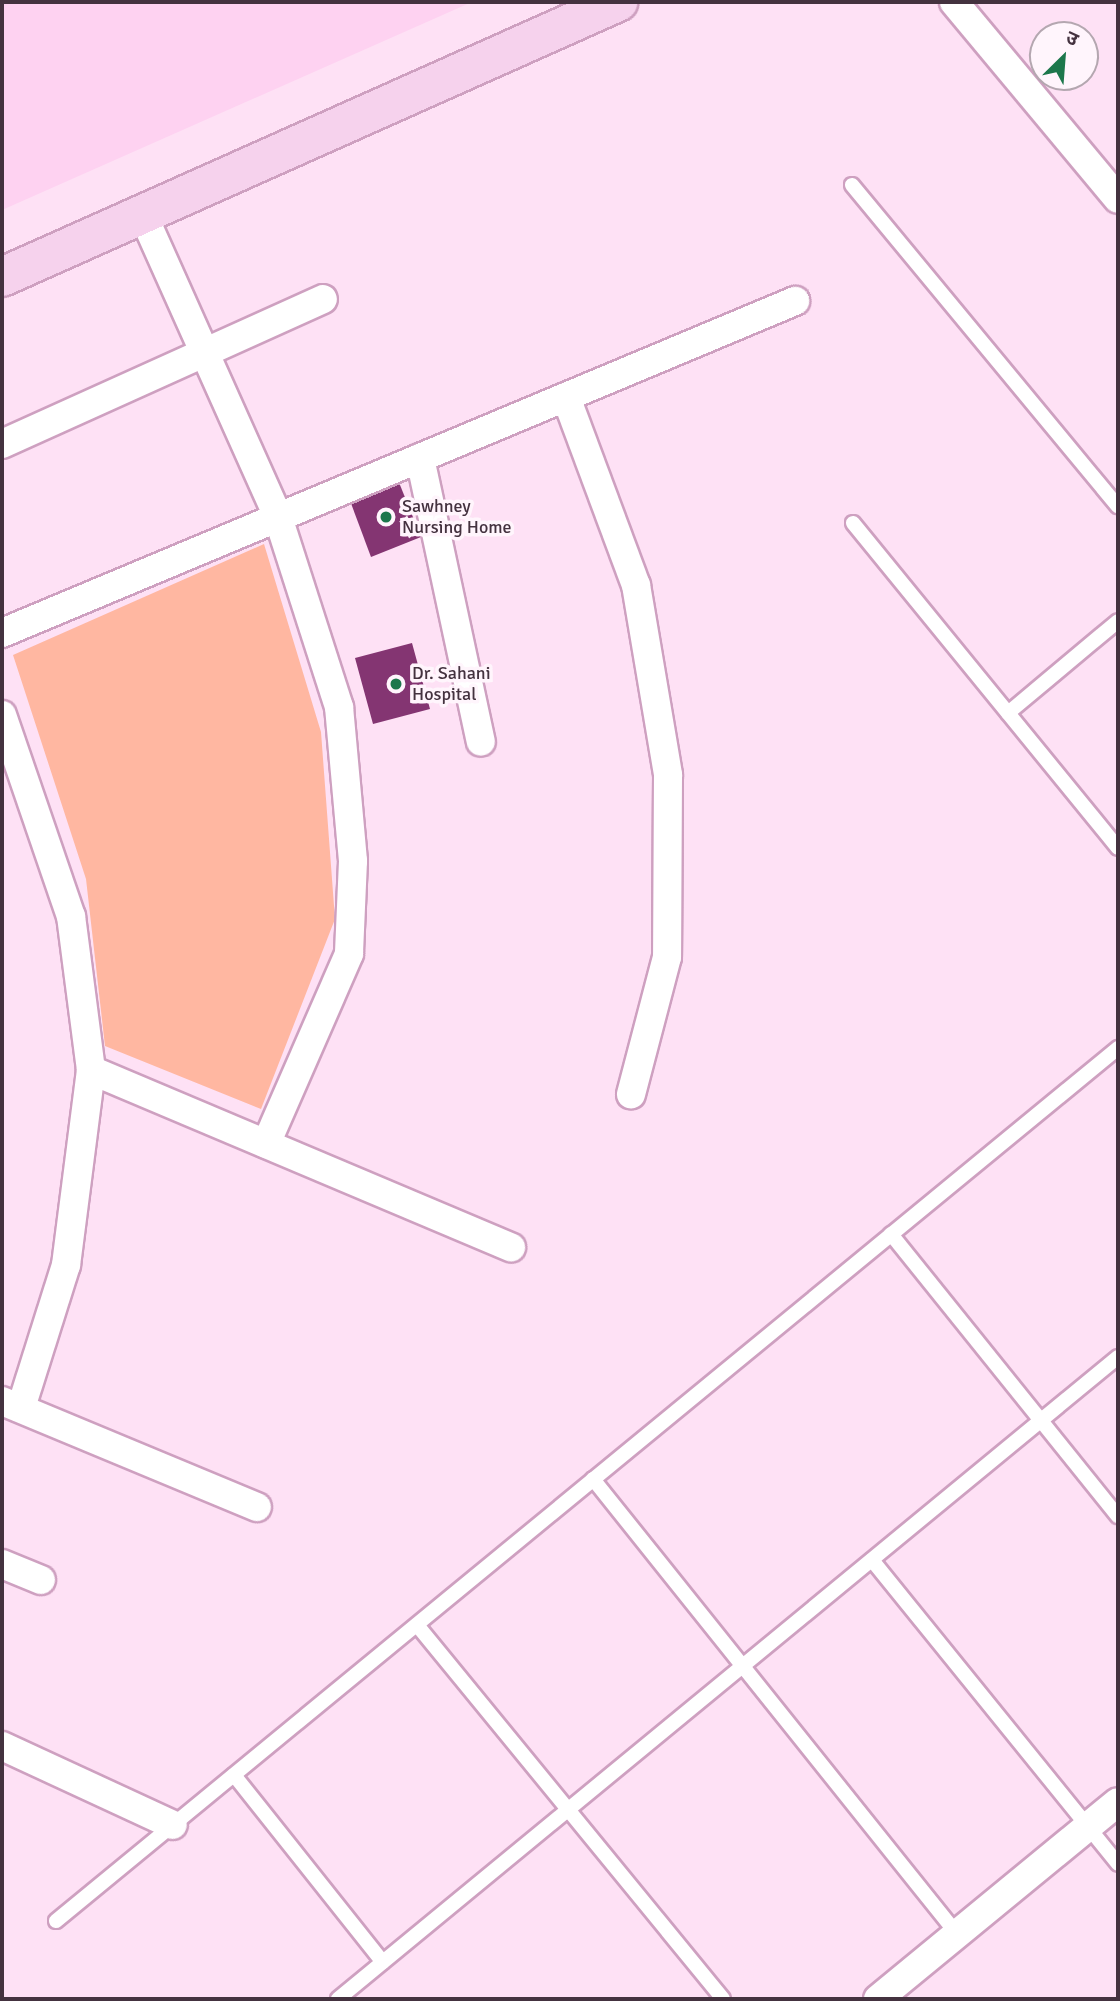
<!DOCTYPE html>
<meta charset="utf-8">
<style>
body{margin:0}
#map{position:relative;width:1120px;height:2001px;overflow:hidden;background:#fee1f5;font-family:Signika,"Noto Sans Devanagari",sans-serif}
div>[style]{position:absolute}
.built>*{inset:0;background:#fed2f1}
.green>*{inset:0;background:#ffb7a1}
.building>*{inset:0;background:#843572}
.roads{filter:drop-shadow(2px 0 #cea0c0) drop-shadow(-2px 0 #cea0c0) drop-shadow(0 2px #cea0c0) drop-shadow(0 -2px #cea0c0)}
.service>*{height:14px;margin:-7px;padding:0 7px;transform-origin:7px;border-radius:7px;background:#fff}
.minor>*{height:28px;margin:-14px;padding:0 14px;transform-origin:14px;border-radius:14px;background:#fff}
.secondary>*{height:38px;margin:-19px;padding:0 19px;transform-origin:19px;border-radius:19px;background:#f6d2ed}
.dots>*{width:19px;height:19px;translate:-50% -50%;box-sizing:border-box;border:4px solid #fff5fc;border-radius:50%}
span{translate:-50% -50%;white-space:nowrap;text-align:center;line-height:1.15;-webkit-text-stroke:7px #fff5fc;paint-order:stroke}
.poi-label{font-size:18px;color:#44323f}
.left{translate:0 -50%;text-align:left}
.frame{position:absolute;inset:0;border:4px solid #44323f;pointer-events:none}
.north{position:absolute;left:1029px;top:21px;width:70px;height:70px;box-sizing:border-box;background:#fff5fc;border:2px solid #b4a7b0;border-radius:50%;rotate:25deg;font-size:19px;font-weight:700;line-height:28px;text-align:center;color:#44323f}
.north::after{content:'';display:block;margin:auto;width:24px;height:32px;background:#1d774c;clip-path:polygon(50% 0,100% 100%,50% 72%,0 100%)}
</style>
<div id="map">
<div class="built">
<i style="clip-path:polygon(2px 2px,472px 2px,2px 210px)"></i>
</div>
<div class="green">
<i style="clip-path:polygon(264px 544px,321px 732px,335px 919px,261px 1109px,105px 1046px,86px 879px,13px 655px)"></i>
</div>
<div class="building">
<i style="clip-path:polygon(398px 480px,421px 537px,371px 557px,349px 498px)"></i>
<i style="clip-path:polygon(412px 643px,430px 709px,373px 724px,355px 658px)"></i>
</div>
<div class="roads">
<div class="service">
<i style="left:852px;top:185px;width:417px;rotate:50.4deg"></i>
<i style="left:853px;top:523px;width:419px;rotate:50.8deg"></i>
<i style="left:1008px;top:713px;width:143px;rotate:-39.9deg"></i>
<i style="left:891px;top:1234px;width:362px;rotate:51.2deg"></i>
<i style="left:593px;top:1479px;width:583px;rotate:51.34deg"></i>
<i style="left:872px;top:1560px;width:391px;rotate:51deg"></i>
<i style="left:417px;top:1625px;width:483px;rotate:50.7deg"></i>
<i style="left:234px;top:1775px;width:239px;rotate:51.5deg"></i>
<i style="left:56px;top:1921px;width:1375px;rotate:-39.42deg"></i>
<i style="left:338px;top:1999px;width:1010px;rotate:-39.46deg"></i>
</div>
<div class="minor">
<i style="left:954px;top:2px;width:256px;rotate:50.2deg"></i>
<i style="left:143px;top:215px;width:331px;rotate:65.9deg"></i>
<i style="left:278px;top:517px;width:200px;rotate:72.2deg"></i>
<i style="left:339px;top:707px;width:155px;rotate:84.8deg"></i>
<i style="left:353px;top:861px;width:93px;rotate:92.5deg"></i>
<i style="left:349px;top:954px;width:207px;rotate:113.6deg"></i>
<i style="left:566px;top:397px;width:201px;rotate:69.6deg"></i>
<i style="left:636px;top:585px;width:193px;rotate:80.4deg"></i>
<i style="left:668px;top:775px;width:182px;rotate:90.3deg"></i>
<i style="left:667px;top:957px;width:142px;rotate:104.7deg"></i>
<i style="left:2px;top:444px;width:352px;rotate:-24.3deg"></i>
<i style="left:420px;top:458px;width:290px;rotate:77.9deg"></i>
<i style="left:2px;top:633px;width:860px;rotate:-22.72deg"></i>
<i style="left:2px;top:715px;width:213px;rotate:71.1deg"></i>
<i style="left:71px;top:916px;width:155px;rotate:82.6deg"></i>
<i style="left:91px;top:1070px;width:197px;rotate:97.3deg"></i>
<i style="left:66px;top:1265px;width:150px;rotate:107.5deg"></i>
<i style="left:91px;top:1070px;width:456px;rotate:22.9deg"></i>
<i style="left:2px;top:1401px;width:276px;rotate:22.6deg"></i>
<i style="left:2px;top:1564px;width:42px;rotate:22.3deg"></i>
<i style="left:2px;top:1746px;width:188px;rotate:24.8deg"></i>
<i style="left:878px;top:1999px;width:310px;rotate:-39.4deg"></i>
</div>
<div class="secondary">
<i style="left:2px;top:277px;width:675px;rotate:-24.06deg"></i>
</div>
</div>
<div class="dots">
<i style="left:386px;top:517px;background:#1d774c"></i>
<i style="left:396px;top:684px;background:#1d774c"></i>
</div>
<div class="poi-label">
<span class="left" style="left:402px;top:517px">Sawhney<br>Nursing Home</span>
<span class="left" style="left:412px;top:684px">Dr. Sahani<br>Hospital</span>
</div>
<div class="frame"></div>
<div class="north">उ</div>
</div>
